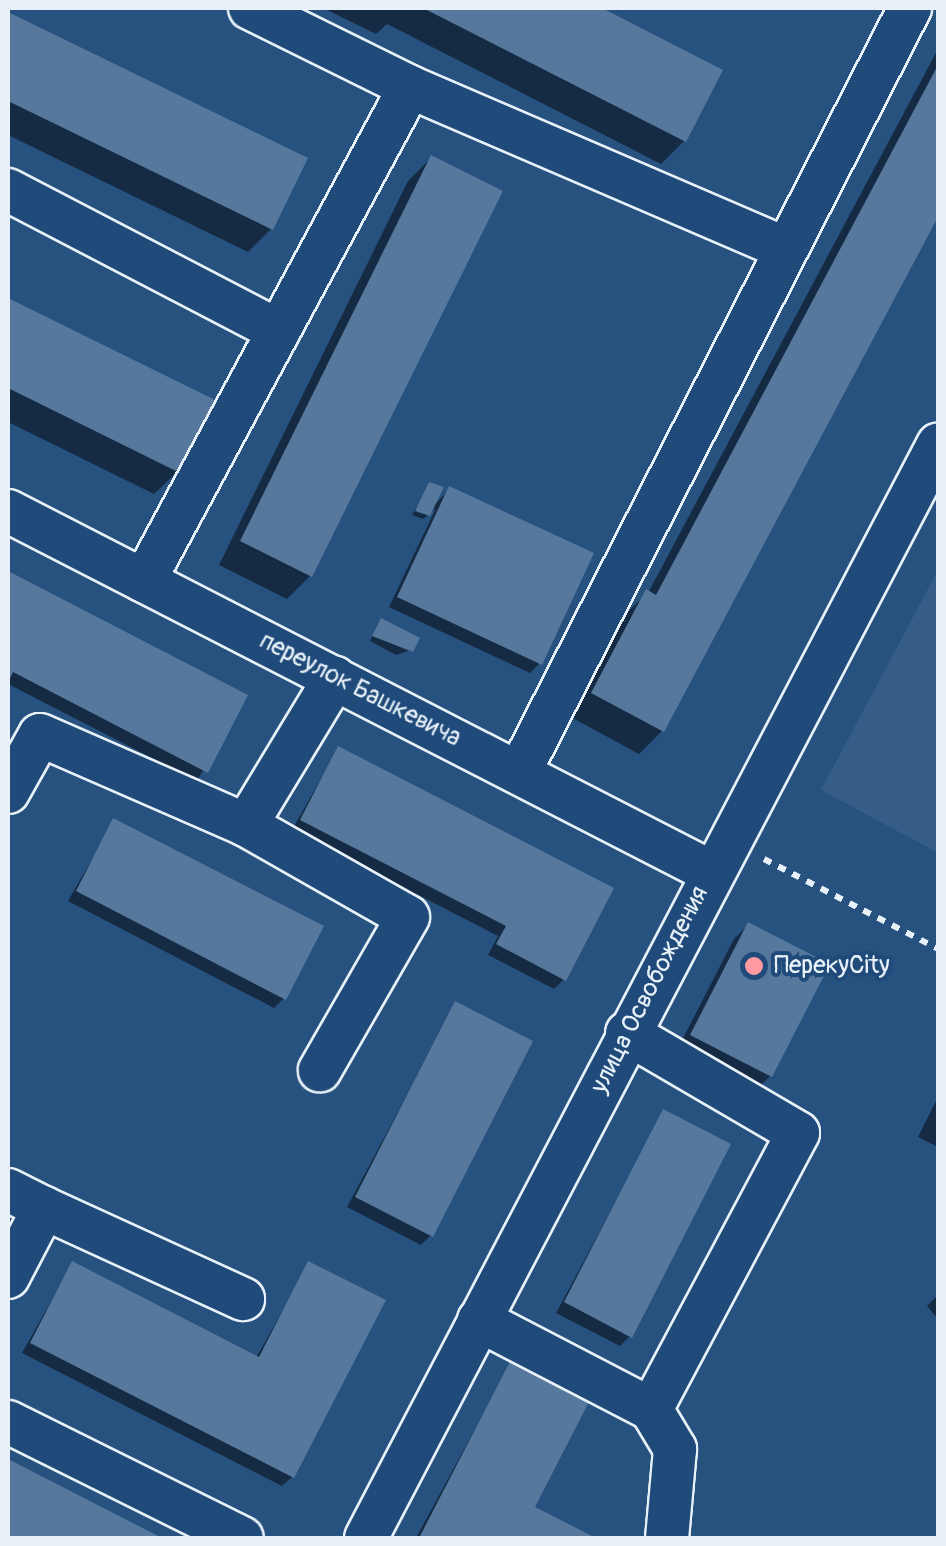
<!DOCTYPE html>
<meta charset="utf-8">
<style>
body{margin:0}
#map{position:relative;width:946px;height:1546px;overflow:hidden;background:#27517f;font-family:Pangolin,sans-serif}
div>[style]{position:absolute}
.built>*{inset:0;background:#355d88}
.shadow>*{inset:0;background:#0007}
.building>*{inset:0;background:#57789d}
.path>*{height:6px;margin-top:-3px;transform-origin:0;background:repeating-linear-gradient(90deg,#e8f1f8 0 8px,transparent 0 16px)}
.roads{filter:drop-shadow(2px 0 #e8f1f8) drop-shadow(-2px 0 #e8f1f8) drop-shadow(0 2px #e8f1f8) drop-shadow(0 -2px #e8f1f8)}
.minor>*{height:42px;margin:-21px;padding:0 21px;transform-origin:21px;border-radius:21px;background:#1f4a7a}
.dots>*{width:28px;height:28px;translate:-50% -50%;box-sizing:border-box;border:5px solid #1f4a7a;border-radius:50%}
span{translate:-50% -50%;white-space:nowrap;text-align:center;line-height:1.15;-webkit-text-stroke:8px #1f4a7a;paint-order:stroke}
.street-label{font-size:25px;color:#e8f1f8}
.poi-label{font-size:25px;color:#e8f1f8}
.left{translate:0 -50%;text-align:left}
.frame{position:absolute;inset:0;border:10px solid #e8f1f8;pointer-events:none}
</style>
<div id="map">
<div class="built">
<i style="clip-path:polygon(938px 570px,938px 853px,821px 790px)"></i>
</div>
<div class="shadow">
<i style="clip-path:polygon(323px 8px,596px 8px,720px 71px,684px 141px,661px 164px,387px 24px,376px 34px)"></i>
<i style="clip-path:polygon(8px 14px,305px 159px,271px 229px,248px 252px,8px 135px)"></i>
<i style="clip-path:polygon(938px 49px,938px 212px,662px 731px,639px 754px,569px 716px,623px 616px,648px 593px)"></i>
<i style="clip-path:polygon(431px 158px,310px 576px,287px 599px,219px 565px,408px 181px)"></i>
<i style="clip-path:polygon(8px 301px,212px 401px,178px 471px,154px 494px,8px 422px)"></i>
<i style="clip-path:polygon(430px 485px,433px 506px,450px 489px,540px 663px,530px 673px,389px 607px,436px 508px,423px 519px,412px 515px)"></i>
<i style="clip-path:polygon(8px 574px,245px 696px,197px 781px,8px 684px)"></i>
<i style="clip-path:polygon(377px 626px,411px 650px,396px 655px,370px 641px)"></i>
<i style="clip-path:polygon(338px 749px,564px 979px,554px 989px,488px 955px,498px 936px,292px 830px)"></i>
<i style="clip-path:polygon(114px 821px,284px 998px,274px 1008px,68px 901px)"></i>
<i style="clip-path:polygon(748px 925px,770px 1076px,756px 1090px,677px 1050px,734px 939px)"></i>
<i style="clip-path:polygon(456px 1004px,431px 1235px,421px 1245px,347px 1207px)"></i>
<i style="clip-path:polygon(938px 1097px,938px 1147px,918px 1137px)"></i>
<i style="clip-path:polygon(664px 1112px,630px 1336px,620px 1346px,556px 1313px)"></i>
<i style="clip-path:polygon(72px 1264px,256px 1358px,309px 1264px,292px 1477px,282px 1486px,22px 1353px)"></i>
<i style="clip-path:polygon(938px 1295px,938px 1319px,927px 1306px)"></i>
<i style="clip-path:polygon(513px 1359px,532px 1508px,591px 1538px,416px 1538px)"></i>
<i style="clip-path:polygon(8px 1462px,157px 1538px,8px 1538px)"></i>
</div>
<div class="building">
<i style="clip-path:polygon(423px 8px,602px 8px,723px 70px,686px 142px)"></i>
<i style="clip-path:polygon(8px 12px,308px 158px,273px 230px,8px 101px)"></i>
<i style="clip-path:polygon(938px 65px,938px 217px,664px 732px,591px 693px,646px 589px,656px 595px)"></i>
<i style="clip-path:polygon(431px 155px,503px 191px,312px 577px,240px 541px)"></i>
<i style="clip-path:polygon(8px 298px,215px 400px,180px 473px,8px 388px)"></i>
<i style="clip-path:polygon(429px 482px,444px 487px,430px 516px,415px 511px)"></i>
<i style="clip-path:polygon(449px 486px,594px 553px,542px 665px,397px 597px)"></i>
<i style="clip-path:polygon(8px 571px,248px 695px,208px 773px,13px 672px,8px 682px)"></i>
<i style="clip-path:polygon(381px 618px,420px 638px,413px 652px,372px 636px)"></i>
<i style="clip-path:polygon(338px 746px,614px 888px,566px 981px,496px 944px,506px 926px,300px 820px)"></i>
<i style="clip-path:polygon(113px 818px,324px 926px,286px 1000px,76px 891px)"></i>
<i style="clip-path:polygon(748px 922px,830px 964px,772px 1077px,690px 1035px)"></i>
<i style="clip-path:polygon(455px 1001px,533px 1041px,433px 1237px,355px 1197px)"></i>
<i style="clip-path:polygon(663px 1109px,731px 1144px,632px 1338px,564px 1302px)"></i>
<i style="clip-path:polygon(72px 1261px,259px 1357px,308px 1261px,386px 1300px,294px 1478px,30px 1343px)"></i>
<i style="clip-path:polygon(513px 1356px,592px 1396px,535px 1507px,596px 1538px,419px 1538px)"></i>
<i style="clip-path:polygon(8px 1459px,162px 1538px,8px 1538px)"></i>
</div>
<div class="path">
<i style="left:764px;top:859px;width:196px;rotate:27.3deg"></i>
</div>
<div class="roads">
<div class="minor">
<i style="left:250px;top:8px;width:178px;rotate:26.3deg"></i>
<i style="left:410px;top:87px;width:409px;rotate:23.3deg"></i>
<i style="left:8px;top:190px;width:305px;rotate:27.5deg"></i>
<i style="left:8px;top:511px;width:790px;rotate:27.18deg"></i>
<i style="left:144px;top:581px;width:561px;rotate:-61.7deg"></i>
<i style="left:520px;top:771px;width:857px;rotate:-62.93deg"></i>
<i style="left:8px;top:792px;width:65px;rotate:-60.7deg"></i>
<i style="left:40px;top:735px;width:225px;rotate:23.6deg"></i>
<i style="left:246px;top:825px;width:172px;rotate:-58.8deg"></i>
<i style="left:246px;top:825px;width:186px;rotate:29.6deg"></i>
<i style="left:408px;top:917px;width:177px;rotate:119.9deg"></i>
<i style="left:627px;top:1033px;width:198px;rotate:30.3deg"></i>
<i style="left:798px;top:1133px;width:313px;rotate:118deg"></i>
<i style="left:8px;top:1190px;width:40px;rotate:26.6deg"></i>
<i style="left:8px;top:1277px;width:78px;rotate:-62.4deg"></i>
<i style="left:44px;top:1208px;width:219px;rotate:24.6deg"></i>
<i style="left:479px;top:1320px;width:194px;rotate:27.4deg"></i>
<i style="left:651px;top:1409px;width:47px;rotate:59deg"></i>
<i style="left:675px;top:1449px;width:89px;rotate:95.1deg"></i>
<i style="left:8px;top:1422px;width:261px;rotate:26.4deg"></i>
<i style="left:366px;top:1538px;width:1234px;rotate:-62.38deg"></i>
</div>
</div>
<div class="dots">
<i style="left:754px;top:966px;background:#ff9aa2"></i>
</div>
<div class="street-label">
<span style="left:360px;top:690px;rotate:27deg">переулок Башкевича</span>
<span style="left:650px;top:990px;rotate:-63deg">улица Освобождения</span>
</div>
<div class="poi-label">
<span class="left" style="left:774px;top:966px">ПерекуCity</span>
</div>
<div class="frame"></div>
</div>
